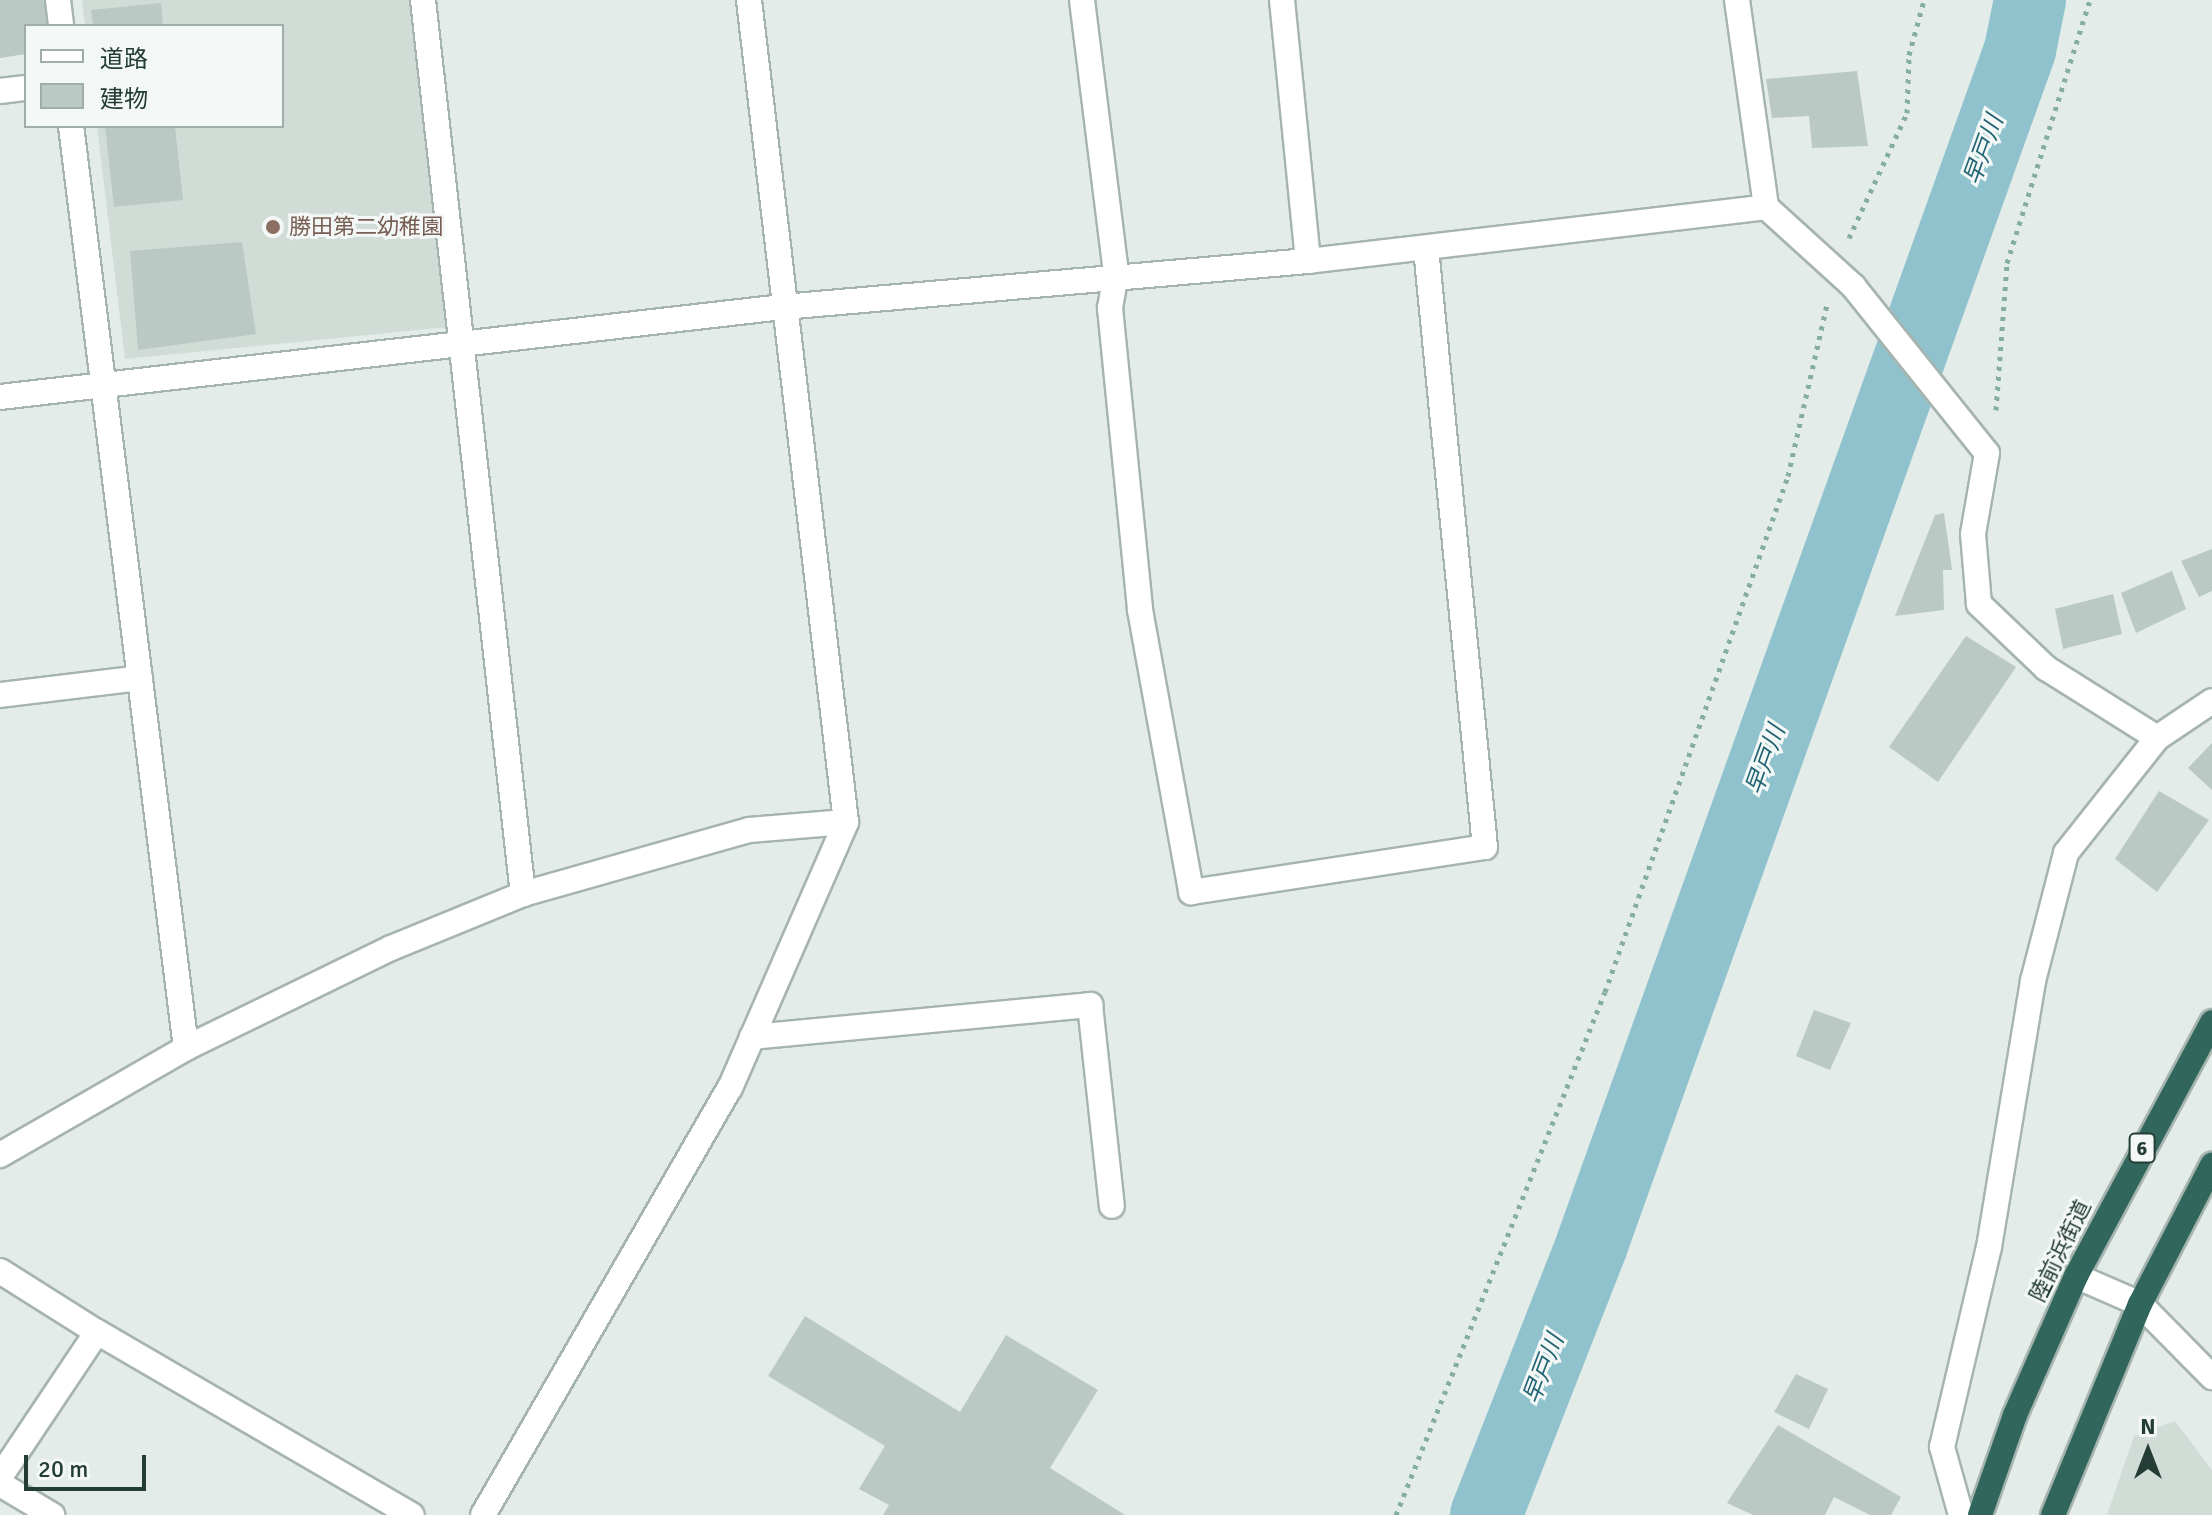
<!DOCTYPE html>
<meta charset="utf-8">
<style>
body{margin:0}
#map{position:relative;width:2212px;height:1515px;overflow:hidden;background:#e3ece8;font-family:Signika,"Noto Sans JP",sans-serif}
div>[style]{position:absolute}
.built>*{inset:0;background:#d1dcd7}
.river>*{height:72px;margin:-36px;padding:0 36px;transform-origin:36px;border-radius:36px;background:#8fc2cd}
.building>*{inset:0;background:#bbc9c4}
.path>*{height:5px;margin-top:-2.5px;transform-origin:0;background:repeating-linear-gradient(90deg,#85ada2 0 4px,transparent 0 10px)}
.roads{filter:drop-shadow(2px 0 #a6b4af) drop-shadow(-2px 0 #a6b4af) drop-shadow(0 2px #a6b4af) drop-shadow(0 -2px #a6b4af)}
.minor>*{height:24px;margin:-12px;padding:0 12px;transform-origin:12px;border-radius:12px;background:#fff}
.highway>*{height:24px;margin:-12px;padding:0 12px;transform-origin:12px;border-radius:12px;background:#31665d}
.dots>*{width:22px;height:22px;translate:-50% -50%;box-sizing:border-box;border:4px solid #f3f8f6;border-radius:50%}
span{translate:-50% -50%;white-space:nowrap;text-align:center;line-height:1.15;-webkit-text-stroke:6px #f3f8f6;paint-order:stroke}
.shield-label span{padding:2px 6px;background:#f3f8f6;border:2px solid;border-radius:6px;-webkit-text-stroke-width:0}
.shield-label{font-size:20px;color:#243c36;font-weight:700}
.education-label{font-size:22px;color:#785e54}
.left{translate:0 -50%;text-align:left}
.street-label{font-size:22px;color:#243c36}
.water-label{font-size:24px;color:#226474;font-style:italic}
.legend{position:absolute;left:24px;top:24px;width:260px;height:104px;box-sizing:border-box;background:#f3f8f6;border:2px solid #a0ada9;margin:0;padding:10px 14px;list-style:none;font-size:24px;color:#243c36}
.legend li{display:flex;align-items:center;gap:16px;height:40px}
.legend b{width:40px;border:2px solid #a0ada9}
.north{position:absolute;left:2108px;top:1411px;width:80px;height:80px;-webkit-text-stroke:6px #f3f8f6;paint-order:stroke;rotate:0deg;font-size:22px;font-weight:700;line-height:32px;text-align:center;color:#243c36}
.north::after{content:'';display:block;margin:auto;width:28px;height:36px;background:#243c36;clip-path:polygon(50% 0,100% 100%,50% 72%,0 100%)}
.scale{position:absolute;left:24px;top:1455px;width:122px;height:36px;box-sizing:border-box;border:4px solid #243c36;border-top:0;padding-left:10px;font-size:24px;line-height:28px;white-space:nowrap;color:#243c36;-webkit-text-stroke:6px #f3f8f6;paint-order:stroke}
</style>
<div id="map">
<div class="built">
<i style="clip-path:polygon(82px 0,412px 0,449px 327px,125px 359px,97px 126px,282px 126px,282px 26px,85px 26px)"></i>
<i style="clip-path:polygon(2175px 1421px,2212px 1470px,2212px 1515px,2107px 1515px,2134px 1436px)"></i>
</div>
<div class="river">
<i style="left:1486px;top:1515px;width:291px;rotate:-68.6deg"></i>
<i style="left:1592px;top:1244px;width:1268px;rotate:-70.28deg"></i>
<i style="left:2020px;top:50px;width:51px;rotate:-78.7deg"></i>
</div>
<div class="building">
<i style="clip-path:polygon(0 0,45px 0,48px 26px,26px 26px,26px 54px,0 58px)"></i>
<i style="clip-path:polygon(161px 3px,163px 26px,93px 26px,91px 10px)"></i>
<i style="clip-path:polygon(1857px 71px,1868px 146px,1812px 148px,1809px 116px,1772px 118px,1766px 79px)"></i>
<i style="clip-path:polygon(105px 126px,175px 126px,183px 200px,114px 207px)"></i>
<i style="clip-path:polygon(242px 242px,256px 334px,138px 350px,130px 251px)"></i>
<i style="clip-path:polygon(1944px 513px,1952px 570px,1943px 570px,1944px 610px,1895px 616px,1935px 515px)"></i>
<i style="clip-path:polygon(2212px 549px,2212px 591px,2199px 597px,2181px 561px)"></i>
<i style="clip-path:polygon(2172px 571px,2186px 609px,2136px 633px,2121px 593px)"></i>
<i style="clip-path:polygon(2113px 594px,2122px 634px,2063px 649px,2055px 609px)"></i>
<i style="clip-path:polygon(1966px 636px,2016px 667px,1938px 782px,1889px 747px)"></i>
<i style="clip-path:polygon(2212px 743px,2212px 790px,2188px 768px)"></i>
<i style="clip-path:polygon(2159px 791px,2209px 820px,2157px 892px,2115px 859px)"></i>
<i style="clip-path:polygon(1814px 1010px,1851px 1023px,1830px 1070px,1796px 1056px)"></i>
<i style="clip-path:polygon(805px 1316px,960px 1412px,1006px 1335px,1098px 1390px,1050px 1468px,1125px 1515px,883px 1515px,889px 1505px,859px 1489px,885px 1446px,768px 1376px)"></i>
<i style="clip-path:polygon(1796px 1374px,1828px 1389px,1809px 1429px,1774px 1412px)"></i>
<i style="clip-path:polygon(1778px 1425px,1901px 1497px,1891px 1515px,1870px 1515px,1834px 1497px,1825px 1515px,1753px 1515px,1727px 1503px)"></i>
</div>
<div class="path">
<i style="left:1849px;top:238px;width:138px;rotate:-65.1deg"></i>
<i style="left:1907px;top:113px;width:58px;rotate:-88deg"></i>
<i style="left:1909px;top:55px;width:57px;rotate:-74.7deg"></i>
<i style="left:1996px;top:410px;width:147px;rotate:-85.7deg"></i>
<i style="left:2007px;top:263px;width:276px;rotate:-72.5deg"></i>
<i style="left:1396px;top:1515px;width:563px;rotate:-68.22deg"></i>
<i style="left:1605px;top:992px;width:547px;rotate:-70.47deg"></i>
<i style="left:1788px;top:476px;width:176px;rotate:-77.2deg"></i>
</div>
<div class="roads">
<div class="minor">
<i style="left:58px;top:0;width:26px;rotate:83deg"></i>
<i style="left:423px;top:0;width:900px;rotate:83.62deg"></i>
<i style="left:1082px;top:0;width:276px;rotate:82.9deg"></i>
<i style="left:1116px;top:274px;width:35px;rotate:100deg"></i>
<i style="left:1110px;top:308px;width:303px;rotate:84.3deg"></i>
<i style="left:1140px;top:610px;width:287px;rotate:79.7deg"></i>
<i style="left:1191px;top:892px;width:297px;rotate:-8.7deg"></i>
<i style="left:1485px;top:847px;width:602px;rotate:-95.63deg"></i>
<i style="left:1282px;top:0;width:262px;rotate:84.3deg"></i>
<i style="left:1737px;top:0;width:209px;rotate:82deg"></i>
<i style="left:1766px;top:207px;width:118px;rotate:42.2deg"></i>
<i style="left:1853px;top:286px;width:214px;rotate:51.3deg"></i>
<i style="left:1987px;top:453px;width:82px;rotate:99.8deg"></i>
<i style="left:1973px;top:534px;width:70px;rotate:85.1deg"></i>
<i style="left:1979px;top:604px;width:93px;rotate:43.7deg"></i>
<i style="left:2046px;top:668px;width:131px;rotate:32.2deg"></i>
<i style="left:0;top:91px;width:26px;rotate:-7deg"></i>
<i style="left:71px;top:126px;width:929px;rotate:82.89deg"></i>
<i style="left:0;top:397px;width:788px;rotate:-6.56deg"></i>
<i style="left:783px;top:307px;width:527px;rotate:-5.01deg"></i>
<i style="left:1308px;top:261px;width:461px;rotate:-6.7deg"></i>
<i style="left:0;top:695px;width:141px;rotate:-6.9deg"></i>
<i style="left:752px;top:1037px;width:340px;rotate:-5.4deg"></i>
<i style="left:1090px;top:1005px;width:202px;rotate:83.8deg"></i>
<i style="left:0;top:1155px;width:215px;rotate:-29.9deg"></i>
<i style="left:186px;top:1048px;width:228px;rotate:-26deg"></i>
<i style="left:391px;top:948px;width:143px;rotate:-22.2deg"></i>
<i style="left:523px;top:894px;width:235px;rotate:-15.8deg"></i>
<i style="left:749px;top:830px;width:97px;rotate:-4.7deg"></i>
<i style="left:0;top:1271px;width:115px;rotate:32.2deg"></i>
<i style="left:2076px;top:1276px;width:70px;rotate:23.6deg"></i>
<i style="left:2140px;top:1304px;width:103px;rotate:45.4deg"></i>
<i style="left:0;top:1477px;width:174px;rotate:-56.2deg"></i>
<i style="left:97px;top:1332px;width:364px;rotate:30.2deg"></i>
<i style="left:0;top:1484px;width:61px;rotate:30.8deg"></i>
<i style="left:483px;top:1515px;width:493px;rotate:-60deg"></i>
<i style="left:730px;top:1088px;width:290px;rotate:-66.4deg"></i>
<i style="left:846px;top:822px;width:828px;rotate:-96.73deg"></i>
<i style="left:1961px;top:1515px;width:71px;rotate:-105.6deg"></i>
<i style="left:1942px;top:1447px;width:205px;rotate:-76.8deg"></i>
<i style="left:1989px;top:1247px;width:270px;rotate:-80.6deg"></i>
<i style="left:2033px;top:981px;width:132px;rotate:-75.5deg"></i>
<i style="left:2066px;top:853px;width:147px;rotate:-51.6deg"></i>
<i style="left:2157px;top:738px;width:66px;rotate:-33.9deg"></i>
</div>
<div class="highway">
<i style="left:1980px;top:1515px;width:106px;rotate:-70.7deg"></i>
<i style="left:2015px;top:1415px;width:152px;rotate:-66.3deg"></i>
<i style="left:2076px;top:1276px;width:288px;rotate:-61.8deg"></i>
<i style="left:2053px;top:1515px;width:228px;rotate:-67.6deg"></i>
<i style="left:2140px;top:1304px;width:157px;rotate:-62.6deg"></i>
</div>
</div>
<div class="dots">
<i style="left:273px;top:227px;background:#8d6e63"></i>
</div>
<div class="shield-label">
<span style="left:2142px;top:1148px">6</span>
</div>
<div class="education-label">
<span class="left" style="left:289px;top:227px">勝田第二幼稚園</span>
</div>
<div class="street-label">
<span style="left:2060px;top:1251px;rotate:-64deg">陸前浜街道</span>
</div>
<div class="water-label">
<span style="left:1984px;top:150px;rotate:-70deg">早戸川</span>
<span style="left:1766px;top:760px;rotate:-70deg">早戸川</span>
<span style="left:1544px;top:1369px;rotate:-69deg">早戸川</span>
</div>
<ul class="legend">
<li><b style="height:10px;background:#fff"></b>道路</li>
<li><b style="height:22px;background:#bbc9c4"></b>建物</li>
</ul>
<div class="north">N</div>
<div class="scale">20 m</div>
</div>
